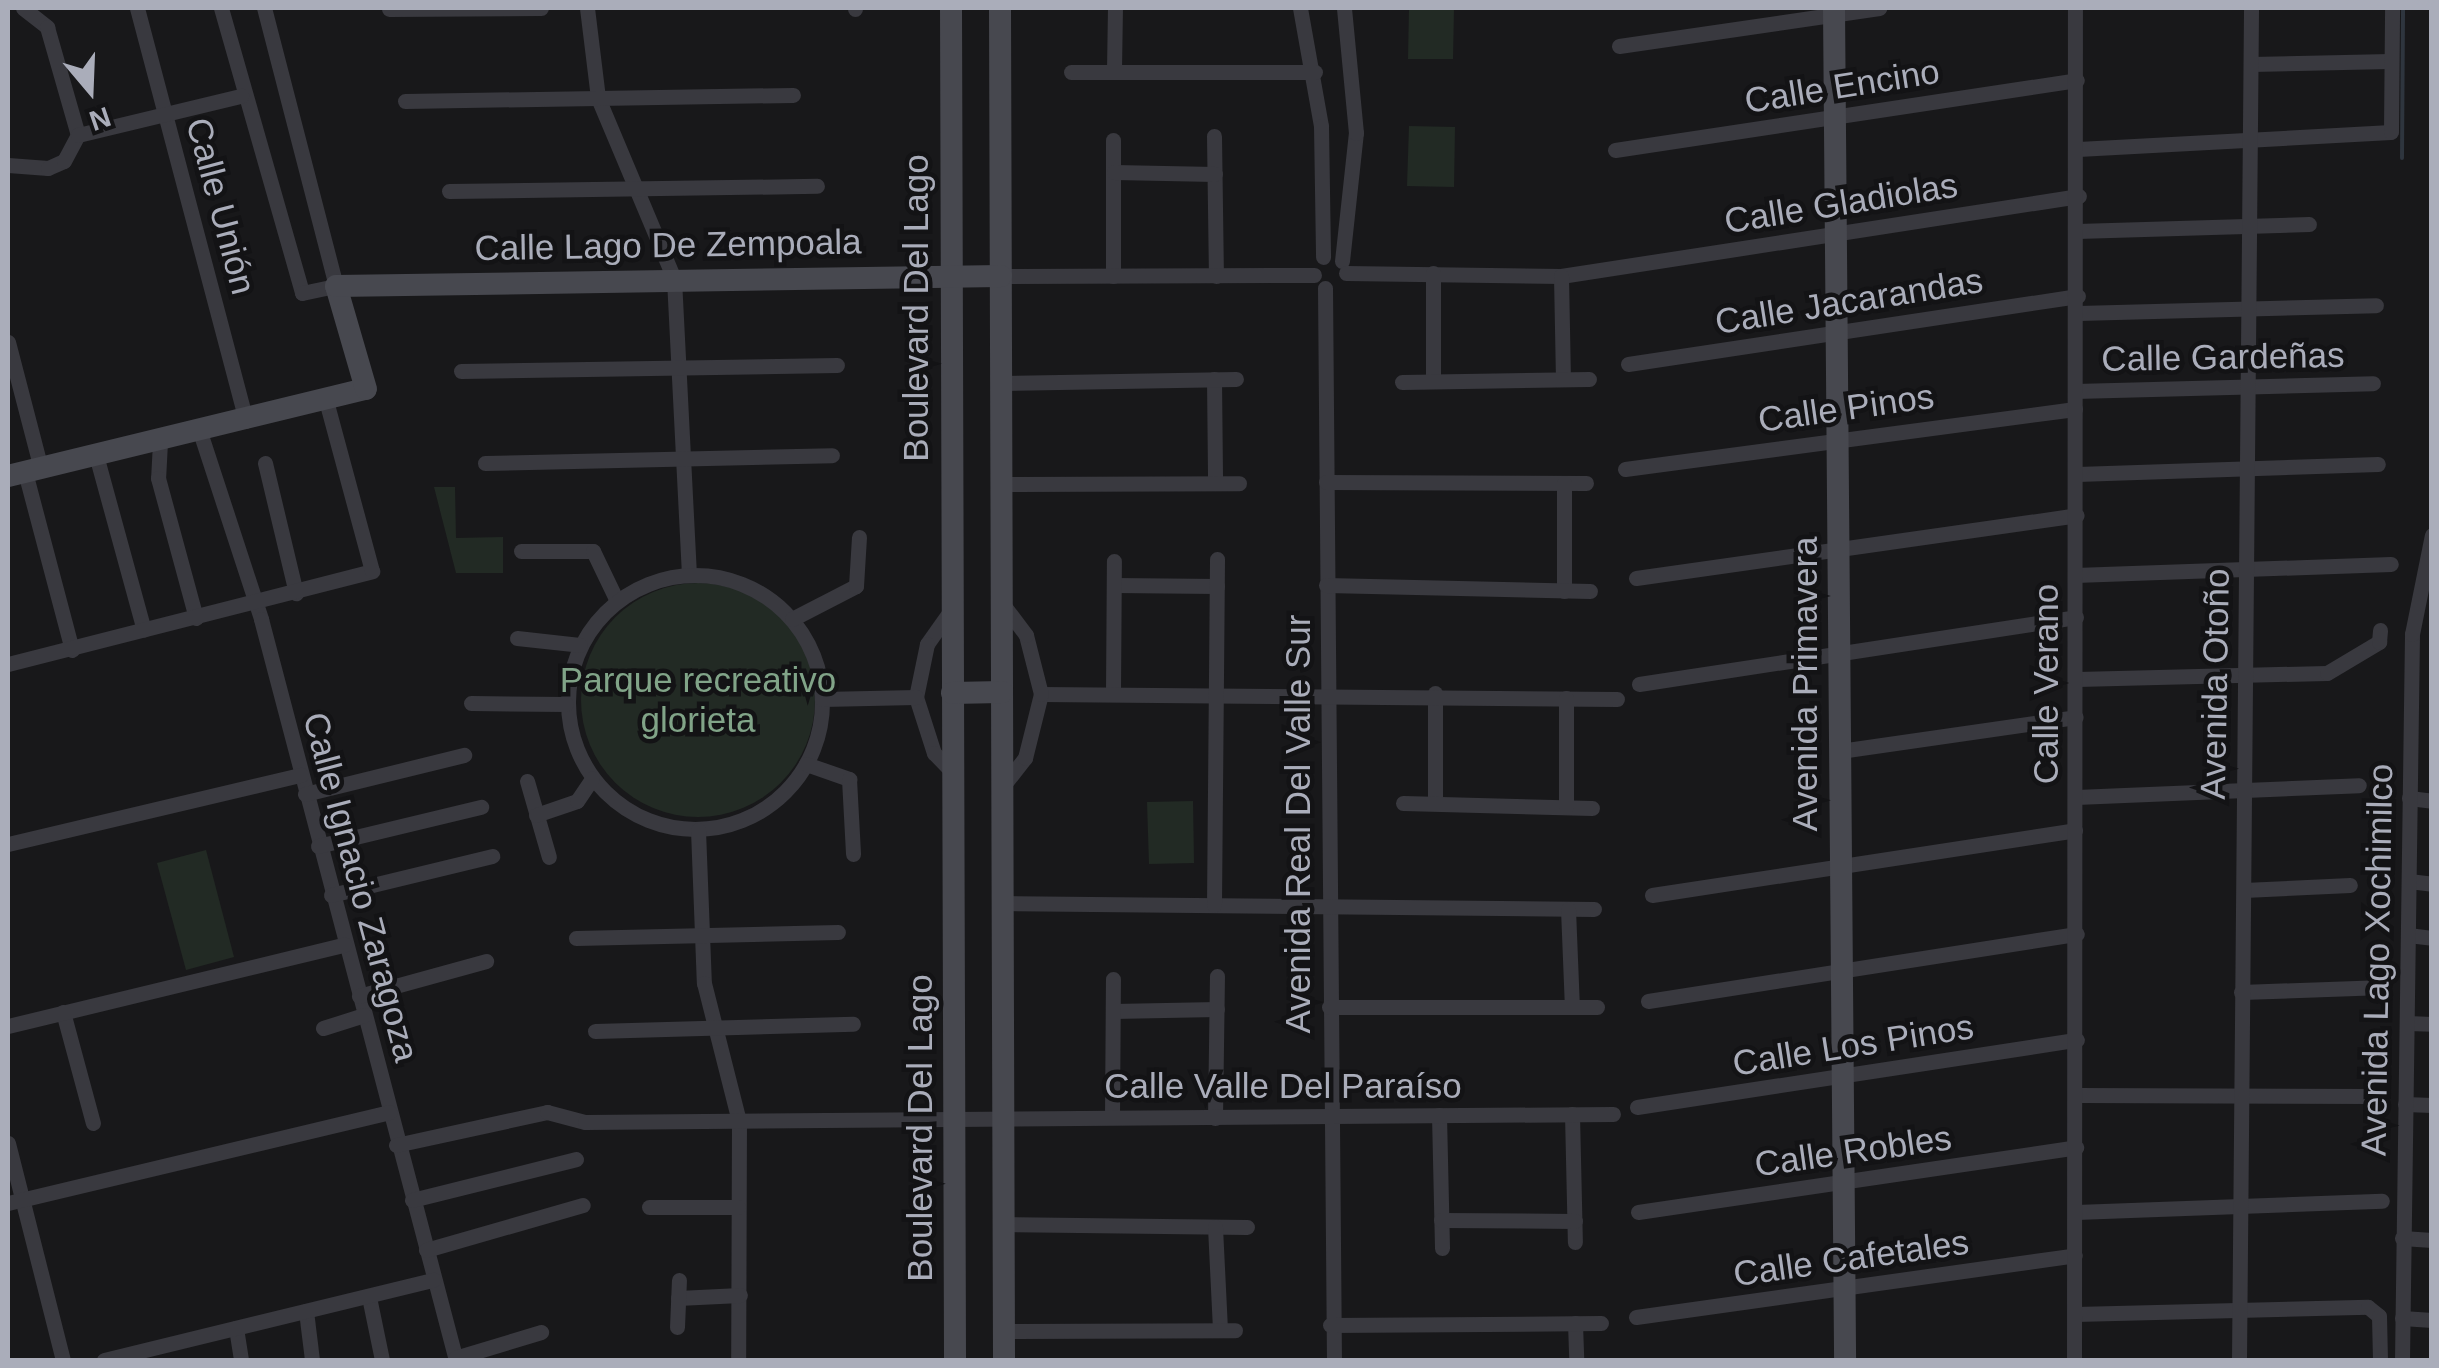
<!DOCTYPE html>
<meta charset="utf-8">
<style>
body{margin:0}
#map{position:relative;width:2439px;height:1368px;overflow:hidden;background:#18181a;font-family:Helvetica,sans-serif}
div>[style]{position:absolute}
.green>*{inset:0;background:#222a24}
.round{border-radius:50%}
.stream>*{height:4px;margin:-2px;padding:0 2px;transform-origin:2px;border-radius:2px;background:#2e353e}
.street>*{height:15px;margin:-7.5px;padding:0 7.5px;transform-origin:7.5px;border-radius:7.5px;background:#39393f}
.street>.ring{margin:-7.5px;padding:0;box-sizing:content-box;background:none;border:15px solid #39393f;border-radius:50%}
.secondary>*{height:22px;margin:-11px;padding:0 11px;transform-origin:11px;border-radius:11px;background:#47484f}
span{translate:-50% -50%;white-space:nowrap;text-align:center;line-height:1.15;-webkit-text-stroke:9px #131315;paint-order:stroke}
.street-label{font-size:35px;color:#aaadba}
.park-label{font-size:35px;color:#81a488}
.frame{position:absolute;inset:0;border:10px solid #aaadba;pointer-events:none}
.north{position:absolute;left:40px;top:40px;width:100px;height:100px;-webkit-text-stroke:8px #131315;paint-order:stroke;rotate:161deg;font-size:28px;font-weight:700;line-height:40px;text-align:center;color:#aaadba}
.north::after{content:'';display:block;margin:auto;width:35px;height:45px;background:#aaadba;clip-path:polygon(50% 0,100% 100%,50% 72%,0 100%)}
</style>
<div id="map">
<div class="green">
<i style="clip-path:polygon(1409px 8px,1454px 8px,1453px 59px,1408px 59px)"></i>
<i style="clip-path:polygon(1409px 126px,1455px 127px,1454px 187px,1407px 186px)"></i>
<i style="clip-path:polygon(434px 487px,455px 487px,456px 538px,503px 537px,503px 573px,456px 573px)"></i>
<i class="round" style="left:581px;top:583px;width:234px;height:234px"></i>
<i style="clip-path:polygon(1193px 801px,1194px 863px,1149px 864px,1147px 802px)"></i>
<i style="clip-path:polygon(206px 850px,234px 957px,186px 970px,157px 863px)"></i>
</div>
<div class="stream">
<i style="left:2402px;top:158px;width:150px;rotate:-89.6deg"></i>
</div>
<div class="street">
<i style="left:23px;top:8px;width:31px;rotate:38deg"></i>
<i style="left:47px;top:27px;width:112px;rotate:74deg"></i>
<i style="left:137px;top:8px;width:427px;rotate:75.2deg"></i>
<i style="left:221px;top:8px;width:296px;rotate:74.1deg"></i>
<i style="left:302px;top:293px;width:35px;rotate:-12deg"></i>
<i style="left:336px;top:286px;width:287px;rotate:-104.5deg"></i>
<i style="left:587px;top:8px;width:91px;rotate:83deg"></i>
<i style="left:598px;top:98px;width:196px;rotate:67.2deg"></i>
<i style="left:674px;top:279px;width:296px;rotate:87.1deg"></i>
<i style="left:855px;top:8px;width:1px;rotate:90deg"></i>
<i style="left:1300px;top:8px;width:120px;rotate:79.9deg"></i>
<i style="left:1321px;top:126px;width:131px;rotate:89.1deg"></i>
<i style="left:389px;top:9px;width:152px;rotate:-0.4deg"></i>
<i style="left:1619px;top:46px;width:263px;rotate:-8.3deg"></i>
<i style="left:2251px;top:64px;width:139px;rotate:-1.2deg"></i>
<i style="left:1114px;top:70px;width:62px;rotate:-89.1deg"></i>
<i style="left:1071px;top:72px;width:244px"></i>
<i style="left:405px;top:101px;width:388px;rotate:-0.9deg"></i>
<i style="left:1214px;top:136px;width:140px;rotate:89.2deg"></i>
<i style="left:1113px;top:140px;width:136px;rotate:90deg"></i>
<i style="left:2078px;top:149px;width:313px;rotate:-3.1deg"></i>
<i style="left:2391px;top:132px;width:124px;rotate:-89.5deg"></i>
<i style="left:1615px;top:150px;width:467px;rotate:-8.6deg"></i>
<i style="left:8px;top:165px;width:40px;rotate:4.3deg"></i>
<i style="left:48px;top:168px;width:17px;rotate:-24deg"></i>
<i style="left:64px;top:161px;width:30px;rotate:-62deg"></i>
<i style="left:78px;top:135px;width:168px;rotate:-13.5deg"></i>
<i style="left:1114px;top:172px;width:101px;rotate:1.1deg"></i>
<i style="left:449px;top:191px;width:368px;rotate:-0.8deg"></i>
<i style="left:2077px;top:231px;width:232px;rotate:-1.7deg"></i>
<i style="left:1342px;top:261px;width:129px;rotate:-83.8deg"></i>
<i style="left:1356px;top:133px;width:126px;rotate:-95.5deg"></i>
<i style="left:1346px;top:273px;width:215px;rotate:0.8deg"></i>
<i style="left:1561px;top:276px;width:524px;rotate:-8.78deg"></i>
<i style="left:1433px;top:273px;width:108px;rotate:90deg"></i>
<i style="left:1001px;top:276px;width:313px;rotate:-0.2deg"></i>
<i style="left:1561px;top:276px;width:103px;rotate:88.9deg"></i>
<i style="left:1325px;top:288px;width:1072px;rotate:89.52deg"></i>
<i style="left:2078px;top:313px;width:298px;rotate:-1.5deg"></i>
<i style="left:8px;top:342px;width:131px;rotate:75.4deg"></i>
<i style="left:1628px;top:364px;width:455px;rotate:-8.6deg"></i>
<i style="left:461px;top:371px;width:376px;rotate:-0.9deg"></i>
<i style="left:1214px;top:379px;width:103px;rotate:89.4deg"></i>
<i style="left:1402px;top:382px;width:187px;rotate:-0.9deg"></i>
<i style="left:1000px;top:383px;width:236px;rotate:-1deg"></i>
<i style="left:2075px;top:391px;width:298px;rotate:-1.5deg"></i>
<i style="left:200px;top:432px;width:197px;rotate:71.9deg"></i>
<i style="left:261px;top:619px;width:766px;rotate:75.26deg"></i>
<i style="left:160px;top:442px;width:36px;rotate:93deg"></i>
<i style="left:158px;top:478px;width:145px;rotate:74.8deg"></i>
<i style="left:96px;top:455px;width:181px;rotate:74.7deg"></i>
<i style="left:265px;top:463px;width:134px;rotate:76.6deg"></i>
<i style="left:485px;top:463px;width:347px;rotate:-1.3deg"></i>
<i style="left:1625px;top:469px;width:454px;rotate:-7.6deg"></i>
<i style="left:25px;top:472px;width:184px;rotate:75.2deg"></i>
<i style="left:2077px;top:474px;width:301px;rotate:-1.9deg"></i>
<i style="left:1326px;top:482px;width:260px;rotate:0.2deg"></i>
<i style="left:1564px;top:483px;width:108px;rotate:90deg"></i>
<i style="left:1000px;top:484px;width:239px;rotate:-0.2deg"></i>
<i style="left:521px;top:551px;width:72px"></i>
<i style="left:593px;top:551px;width:55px;rotate:64.4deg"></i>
<i class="ring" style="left:568px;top:575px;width:239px;height:239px"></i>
<i style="left:2075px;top:575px;width:316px;rotate:-2deg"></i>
<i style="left:1636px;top:578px;width:445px;rotate:-8.1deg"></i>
<i style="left:1114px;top:585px;width:103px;rotate:0.6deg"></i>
<i style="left:1326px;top:585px;width:264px;rotate:1.3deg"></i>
<i style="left:951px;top:610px;width:42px;rotate:125.2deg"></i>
<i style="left:927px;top:644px;width:54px;rotate:101.7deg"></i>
<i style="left:916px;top:697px;width:59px;rotate:72.2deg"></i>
<i style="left:934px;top:753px;width:30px;rotate:46deg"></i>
<i style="left:792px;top:619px;width:72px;rotate:-27.3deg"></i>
<i style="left:856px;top:586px;width:49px;rotate:-86.5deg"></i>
<i style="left:517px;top:638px;width:63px;rotate:6.3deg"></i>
<i style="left:8px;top:664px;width:376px;rotate:-14.3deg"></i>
<i style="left:372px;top:571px;width:177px;rotate:-105.1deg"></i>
<i style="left:2077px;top:679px;width:250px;rotate:-1.4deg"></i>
<i style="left:2327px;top:673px;width:61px;rotate:-30.8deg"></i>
<i style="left:2379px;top:642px;width:12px;rotate:-85deg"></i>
<i style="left:1639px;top:684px;width:442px;rotate:-8.7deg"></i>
<i style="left:1113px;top:692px;width:131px;rotate:-89.6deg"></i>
<i style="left:1435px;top:693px;width:109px;rotate:90deg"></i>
<i style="left:1041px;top:694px;width:576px;rotate:0.5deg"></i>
<i style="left:822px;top:699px;width:94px;rotate:-1.2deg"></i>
<i style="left:471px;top:703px;width:95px;rotate:0.6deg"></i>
<i style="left:1840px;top:751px;width:238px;rotate:-8.2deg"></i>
<i style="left:806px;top:764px;width:46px;rotate:19.2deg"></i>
<i style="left:849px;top:779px;width:75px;rotate:86.9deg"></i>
<i style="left:527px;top:781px;width:79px;rotate:73.9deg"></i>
<i style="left:1003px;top:786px;width:36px;rotate:-52deg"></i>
<i style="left:1025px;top:758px;width:66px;rotate:-76deg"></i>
<i style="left:1041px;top:694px;width:61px;rotate:-104.3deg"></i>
<i style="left:1026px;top:635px;width:38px;rotate:-127deg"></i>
<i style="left:305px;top:794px;width:164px;rotate:-13.8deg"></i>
<i style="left:2076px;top:797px;width:283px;rotate:-2.4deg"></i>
<i style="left:2409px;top:798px;width:23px;rotate:7deg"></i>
<i style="left:1403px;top:803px;width:189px;rotate:1.5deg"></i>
<i style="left:1566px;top:807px;width:109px;rotate:-90deg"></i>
<i style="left:536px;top:815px;width:43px;rotate:-18.9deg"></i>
<i style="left:577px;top:801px;width:27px;rotate:-56deg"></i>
<i style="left:698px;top:830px;width:153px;rotate:87.8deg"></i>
<i style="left:704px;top:983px;width:142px;rotate:75.8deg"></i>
<i style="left:739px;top:1121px;width:239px;rotate:90.2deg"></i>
<i style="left:8px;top:844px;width:301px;rotate:-13.3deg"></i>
<i style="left:318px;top:846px;width:168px;rotate:-13.5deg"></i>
<i style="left:2409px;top:881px;width:23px;rotate:7deg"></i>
<i style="left:2244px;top:890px;width:106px;rotate:-2.7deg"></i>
<i style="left:331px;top:895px;width:166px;rotate:-13.6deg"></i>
<i style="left:1652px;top:895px;width:428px;rotate:-8.7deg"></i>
<i style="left:1002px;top:903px;width:592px;rotate:0.58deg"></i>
<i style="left:1214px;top:905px;width:346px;rotate:-89.5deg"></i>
<i style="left:1568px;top:909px;width:98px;rotate:87.7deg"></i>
<i style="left:2408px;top:935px;width:24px;rotate:7deg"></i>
<i style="left:576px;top:938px;width:262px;rotate:-1.3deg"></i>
<i style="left:2241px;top:992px;width:143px;rotate:-2deg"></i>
<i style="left:359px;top:996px;width:132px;rotate:-15.4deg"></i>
<i style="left:1648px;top:1001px;width:434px;rotate:-8.9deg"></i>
<i style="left:1329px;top:1007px;width:268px"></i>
<i style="left:1113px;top:1011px;width:104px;rotate:-1.1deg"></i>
<i style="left:63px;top:1012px;width:115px;rotate:74.9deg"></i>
<i style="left:2407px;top:1023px;width:25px;rotate:2deg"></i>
<i style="left:8px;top:1026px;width:346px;rotate:-13.6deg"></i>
<i style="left:323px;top:1028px;width:43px;rotate:-17.6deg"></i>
<i style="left:595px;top:1031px;width:258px;rotate:-1.6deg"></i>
<i style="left:2077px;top:1095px;width:296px;rotate:0.2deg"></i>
<i style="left:2405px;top:1104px;width:27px;rotate:2deg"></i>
<i style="left:1637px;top:1107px;width:445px;rotate:-8.7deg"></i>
<i style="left:1572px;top:1114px;width:128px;rotate:88.7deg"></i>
<i style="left:1439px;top:1115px;width:133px;rotate:88.7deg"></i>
<i style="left:1112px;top:1117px;width:138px;rotate:-89.6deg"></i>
<i style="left:1215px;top:1118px;width:142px;rotate:-89.2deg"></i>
<i style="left:8px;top:1143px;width:224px;rotate:75.8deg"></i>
<i style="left:396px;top:1145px;width:155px;rotate:-12.3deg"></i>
<i style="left:547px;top:1112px;width:39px;rotate:15deg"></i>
<i style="left:585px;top:1122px;width:1028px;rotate:-0.45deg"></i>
<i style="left:412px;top:1200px;width:169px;rotate:-14deg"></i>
<i style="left:8px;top:1203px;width:392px;rotate:-13.4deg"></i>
<i style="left:649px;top:1207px;width:89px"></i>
<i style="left:1638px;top:1212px;width:443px;rotate:-8.4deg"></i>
<i style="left:2076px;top:1212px;width:306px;rotate:-2.1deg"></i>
<i style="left:1441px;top:1220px;width:134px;rotate:0.4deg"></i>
<i style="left:1004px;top:1224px;width:243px;rotate:0.7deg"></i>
<i style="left:1215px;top:1227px;width:103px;rotate:87.2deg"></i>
<i style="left:2402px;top:1238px;width:30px;rotate:4deg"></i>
<i style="left:426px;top:1250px;width:163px;rotate:-16deg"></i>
<i style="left:369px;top:1297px;width:64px;rotate:78.3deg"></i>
<i style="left:678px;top:1298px;width:62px;rotate:-2.8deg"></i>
<i style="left:306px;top:1311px;width:49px;rotate:83deg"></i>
<i style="left:2075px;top:1314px;width:293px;rotate:-1.4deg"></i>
<i style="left:2368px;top:1307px;width:14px;rotate:39deg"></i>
<i style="left:2379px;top:1316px;width:44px;rotate:88.7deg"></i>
<i style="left:1636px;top:1317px;width:443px;rotate:-8deg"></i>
<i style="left:2402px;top:1318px;width:30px;rotate:4deg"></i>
<i style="left:1575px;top:1323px;width:37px;rotate:88deg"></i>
<i style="left:1330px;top:1325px;width:271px;rotate:-0.4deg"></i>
<i style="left:677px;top:1327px;width:47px;rotate:-87.6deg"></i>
<i style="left:236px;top:1328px;width:32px;rotate:81deg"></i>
<i style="left:1004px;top:1331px;width:231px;rotate:-0.2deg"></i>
<i style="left:455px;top:1358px;width:90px;rotate:-16.8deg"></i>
<i style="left:104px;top:1360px;width:339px;rotate:-13.7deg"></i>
<i style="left:2074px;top:1360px;width:1352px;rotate:-89.96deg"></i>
<i style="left:2239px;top:1360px;width:1352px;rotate:-89.49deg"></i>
<i style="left:2402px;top:1360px;width:726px;rotate:-89.21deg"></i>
<i style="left:2412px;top:634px;width:101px;rotate:-78.6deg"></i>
</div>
<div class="secondary">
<i style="left:951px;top:8px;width:1352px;rotate:89.83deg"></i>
<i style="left:1000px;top:8px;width:1352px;rotate:89.83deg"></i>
<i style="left:1834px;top:8px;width:1352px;rotate:89.53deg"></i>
<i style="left:8px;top:476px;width:368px;rotate:-13.7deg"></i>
<i style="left:366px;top:389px;width:107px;rotate:-106.2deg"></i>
<i style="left:336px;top:286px;width:665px;rotate:-0.86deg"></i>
<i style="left:952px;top:693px;width:50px;rotate:-1.1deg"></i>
</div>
<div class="street-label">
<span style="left:1842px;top:86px;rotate:-9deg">Calle Encino</span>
<span style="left:1841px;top:203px;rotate:-9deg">Calle Gladiolas</span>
<span style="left:221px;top:206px;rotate:75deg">Calle Unión</span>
<span style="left:668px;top:245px;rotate:-1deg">Calle Lago De Zempoala</span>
<span style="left:1849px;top:301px;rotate:-9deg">Calle Jacarandas</span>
<span style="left:916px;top:308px;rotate:-90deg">Boulevard Del Lago</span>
<span style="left:2223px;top:357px;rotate:-1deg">Calle Gardeñas</span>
<span style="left:1846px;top:408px;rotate:-8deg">Calle Pinos</span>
<span style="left:1805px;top:684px;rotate:-90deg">Avenida Primavera</span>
<span style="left:2046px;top:684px;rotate:-90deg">Calle Verano</span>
<span style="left:2215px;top:684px;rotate:-89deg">Avenida Otoño</span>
<span style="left:1298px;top:824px;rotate:-90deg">Avenida Real Del Valle Sur</span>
<span style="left:361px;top:887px;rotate:75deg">Calle Ignacio Zaragoza</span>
<span style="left:2377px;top:960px;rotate:-89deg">Avenida Lago Xochimilco</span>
<span style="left:1853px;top:1045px;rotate:-9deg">Calle Los Pinos</span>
<span style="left:1283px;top:1086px">Calle Valle Del Paraíso</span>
<span style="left:920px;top:1128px;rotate:-90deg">Boulevard Del Lago</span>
<span style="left:1853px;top:1151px;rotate:-8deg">Calle Robles</span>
<span style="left:1851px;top:1258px;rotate:-8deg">Calle Cafetales</span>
</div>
<div class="park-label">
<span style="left:698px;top:700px">Parque recreativo<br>glorieta</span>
</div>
<div class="frame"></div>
<div class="north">N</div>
</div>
